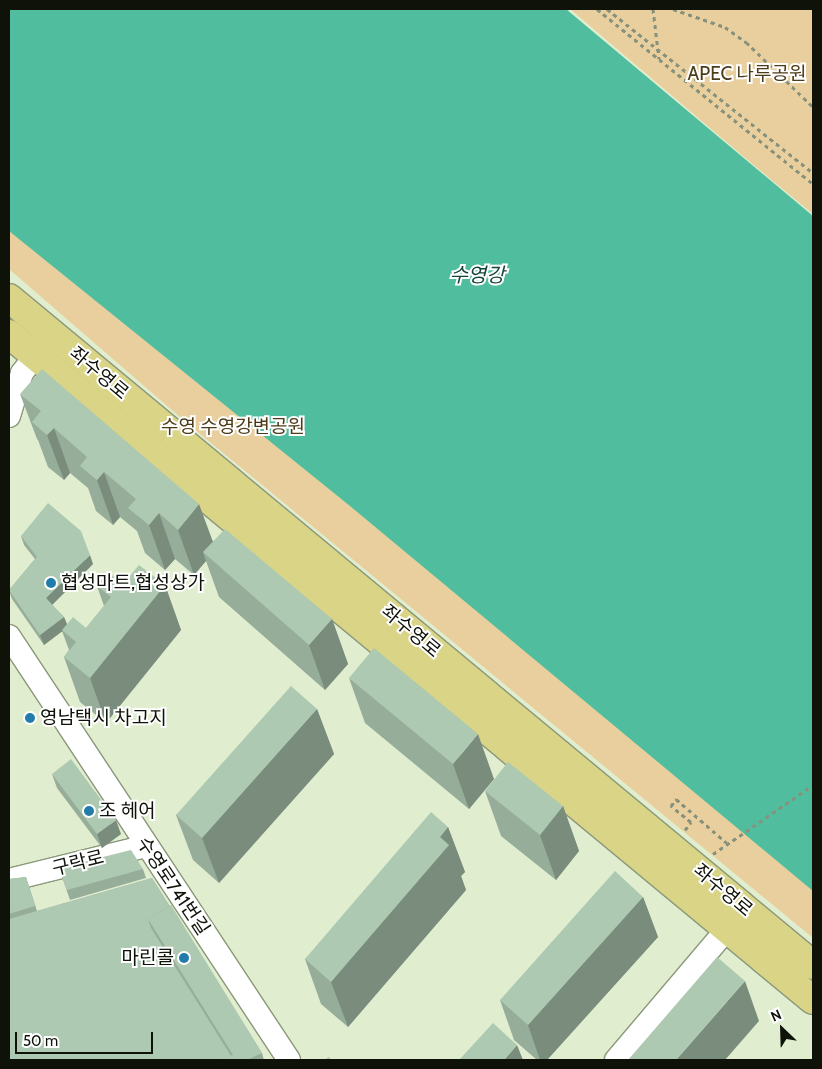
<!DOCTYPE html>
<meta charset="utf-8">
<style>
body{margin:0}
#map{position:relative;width:822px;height:1069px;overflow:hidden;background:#e0eecf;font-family:Cabin,"Noto Sans KR",sans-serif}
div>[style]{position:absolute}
.green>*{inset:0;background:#e8cf9d}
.water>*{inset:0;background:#50be9e}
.path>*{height:3px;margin-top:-1.5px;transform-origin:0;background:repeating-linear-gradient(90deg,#87917b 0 4px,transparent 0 8px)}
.roads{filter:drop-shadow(1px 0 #8b987b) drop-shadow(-1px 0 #8b987b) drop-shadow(0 1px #8b987b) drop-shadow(0 -1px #8b987b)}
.minor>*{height:22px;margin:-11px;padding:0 11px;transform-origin:11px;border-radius:11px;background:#fff}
.major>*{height:28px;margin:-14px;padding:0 14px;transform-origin:14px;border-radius:14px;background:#d9d486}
.wall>*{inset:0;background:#96ad99}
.shaded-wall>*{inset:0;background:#7a8d7d}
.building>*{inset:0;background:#aec9b2}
.dots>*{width:14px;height:14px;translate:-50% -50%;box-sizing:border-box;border:2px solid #fff;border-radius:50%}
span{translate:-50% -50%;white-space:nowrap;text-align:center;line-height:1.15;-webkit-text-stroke:4px #fff;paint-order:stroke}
.park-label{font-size:19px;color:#4d3c19}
.street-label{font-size:19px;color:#0e1208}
.poi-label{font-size:19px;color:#0e1208}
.left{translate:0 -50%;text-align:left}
.right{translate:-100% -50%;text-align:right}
.water-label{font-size:20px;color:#154537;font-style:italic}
.frame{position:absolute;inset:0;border:10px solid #0e1208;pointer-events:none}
.north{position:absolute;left:757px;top:1004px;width:50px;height:50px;-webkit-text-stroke:4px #fff;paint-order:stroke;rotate:336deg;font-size:14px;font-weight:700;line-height:20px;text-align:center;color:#0e1208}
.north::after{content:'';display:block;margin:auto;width:18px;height:22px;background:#0e1208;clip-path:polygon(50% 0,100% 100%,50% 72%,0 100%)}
.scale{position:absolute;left:15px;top:1032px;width:138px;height:22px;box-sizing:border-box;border:2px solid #0e1208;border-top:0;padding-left:6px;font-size:15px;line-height:18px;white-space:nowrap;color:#0e1208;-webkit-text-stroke:4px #fff;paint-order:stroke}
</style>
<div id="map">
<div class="green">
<i style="clip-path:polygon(570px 9px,813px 9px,813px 214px,750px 162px)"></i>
<i style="clip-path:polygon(9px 207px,813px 870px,813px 938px,188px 424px,9px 269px)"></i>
</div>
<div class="water">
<i style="clip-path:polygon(9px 9px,566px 9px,813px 216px,813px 891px,350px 506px,9px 231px)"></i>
</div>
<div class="path">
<i style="left:597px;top:9px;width:278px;rotate:39deg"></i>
<i style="left:607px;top:9px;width:263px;rotate:38.5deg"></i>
<i style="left:653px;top:9px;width:50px;rotate:83.2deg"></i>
<i style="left:673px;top:9px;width:55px;rotate:19.1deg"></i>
<i style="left:725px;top:27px;width:26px;rotate:36deg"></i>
<i style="left:746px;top:42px;width:93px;rotate:44.1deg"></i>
<i style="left:685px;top:830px;width:10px;rotate:-53deg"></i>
<i style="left:691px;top:822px;width:26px;rotate:-141deg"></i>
<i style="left:671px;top:806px;width:9px;rotate:-54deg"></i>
<i style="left:676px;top:799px;width:67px;rotate:40.8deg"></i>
<i style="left:713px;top:854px;width:121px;rotate:-34.6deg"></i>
</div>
<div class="roads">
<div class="minor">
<i style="left:9px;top:416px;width:45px;rotate:-73.2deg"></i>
<i style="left:22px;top:373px;width:39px;rotate:-53deg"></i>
<i style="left:9px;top:636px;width:508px;rotate:56.56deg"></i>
<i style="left:9px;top:880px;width:141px;rotate:-13.9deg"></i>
<i style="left:616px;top:1060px;width:189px;rotate:-49.7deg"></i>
</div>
<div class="major">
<i style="left:9px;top:298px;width:1045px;rotate:39.68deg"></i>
<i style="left:9px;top:334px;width:1044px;rotate:39.64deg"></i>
</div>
</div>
<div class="wall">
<i style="clip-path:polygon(20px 394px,213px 541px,332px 619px,348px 664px,325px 690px,219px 597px,206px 561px,194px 575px,175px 559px,165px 570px,145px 553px,137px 531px,120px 517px,113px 525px,96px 511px,88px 488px,70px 473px,64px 480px,48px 467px,38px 440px,37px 439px)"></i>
<i style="clip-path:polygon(21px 536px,93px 564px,52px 605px,64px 617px,67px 624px,86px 628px,104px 606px,97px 586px,123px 584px,165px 585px,181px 630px,106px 723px,80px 702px,64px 657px,69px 650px,62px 631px,44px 645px,12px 599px,9px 590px,35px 559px,24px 545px)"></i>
<i style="clip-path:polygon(349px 678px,494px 779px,469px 809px,365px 723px)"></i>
<i style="clip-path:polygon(317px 709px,334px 754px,219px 883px,193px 860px,176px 815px)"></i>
<i style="clip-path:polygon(52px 774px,121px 834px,102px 848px,57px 788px)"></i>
<i style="clip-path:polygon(485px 791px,563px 806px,579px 851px,556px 880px,501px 836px)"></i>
<i style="clip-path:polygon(448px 827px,465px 872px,461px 876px,466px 890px,348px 1027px,321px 1004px,305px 959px)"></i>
<i style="clip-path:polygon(59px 868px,143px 869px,146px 878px,70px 900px)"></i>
<i style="clip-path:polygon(26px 877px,37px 911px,152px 878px,262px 1053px,264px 1060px,9px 1060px,9px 879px)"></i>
<i style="clip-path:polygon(643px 897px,658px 937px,547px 1060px,537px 1060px,514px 1040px,500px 1000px)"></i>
</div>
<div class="shaded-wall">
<i style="clip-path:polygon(54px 428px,70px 473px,64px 480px,47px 435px)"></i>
<i style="clip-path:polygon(104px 472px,120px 517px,113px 525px,97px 480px)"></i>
<i style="clip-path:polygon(199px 504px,216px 550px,203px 552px,206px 561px,194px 575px,178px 530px)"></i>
<i style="clip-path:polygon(159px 513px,175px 559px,165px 570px,149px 525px)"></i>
<i style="clip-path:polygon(90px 555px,93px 564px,49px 608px,46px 598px)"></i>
<i style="clip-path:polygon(165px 585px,181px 630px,106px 723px,90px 678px)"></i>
<i style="clip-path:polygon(64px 617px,68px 627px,44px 645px,40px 635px)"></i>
<i style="clip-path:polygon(332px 619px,348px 664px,325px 690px,309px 645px)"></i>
<i style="clip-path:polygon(317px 709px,334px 754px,219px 883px,202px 838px)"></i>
<i style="clip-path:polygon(478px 734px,494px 779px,469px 809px,453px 764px)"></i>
<i style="clip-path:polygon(563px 806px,579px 851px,556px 880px,540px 835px)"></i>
<i style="clip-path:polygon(116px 820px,121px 834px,102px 848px,97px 834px)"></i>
<i style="clip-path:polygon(448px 827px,465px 872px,461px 876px,466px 890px,348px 1027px,331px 982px,440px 837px)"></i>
<i style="clip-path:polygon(643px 897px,658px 937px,547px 1060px,540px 1060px,528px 1025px)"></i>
<i style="clip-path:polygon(745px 981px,759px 1021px,725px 1060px,676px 1060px)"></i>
<i style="clip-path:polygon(517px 1045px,523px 1060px,504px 1060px)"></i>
</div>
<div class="building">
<i style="clip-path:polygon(42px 369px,199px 504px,178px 530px,159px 513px,149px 525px,128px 508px,136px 499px,104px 472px,97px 480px,80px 466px,87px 457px,54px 428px,47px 435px,32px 422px,41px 411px,20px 394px)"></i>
<i style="clip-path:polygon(48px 503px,81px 531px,90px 555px,46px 598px,64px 617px,40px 635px,9px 590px,37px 557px,21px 536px)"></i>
<i style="clip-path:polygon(225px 529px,332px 619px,309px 645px,203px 552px)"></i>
<i style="clip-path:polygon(139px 565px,165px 585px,90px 678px,64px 657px,76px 642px,62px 630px,73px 617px,86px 628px,111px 597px,97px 586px,108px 572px,123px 584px)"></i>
<i style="clip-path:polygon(374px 648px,478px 734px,453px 764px,349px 678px)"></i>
<i style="clip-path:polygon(291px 686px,317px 709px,202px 838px,176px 815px)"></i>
<i style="clip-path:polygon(71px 759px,116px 820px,97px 834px,52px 774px)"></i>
<i style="clip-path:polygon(508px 762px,563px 806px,540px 835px,485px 791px)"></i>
<i style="clip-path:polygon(431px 812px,448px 827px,440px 837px,449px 845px,331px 982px,305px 959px)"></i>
<i style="clip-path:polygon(131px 850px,143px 869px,67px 890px,59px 868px)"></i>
<i style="clip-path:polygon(615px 871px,643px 897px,528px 1025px,500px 1000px)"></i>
<i style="clip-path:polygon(26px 877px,35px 906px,9px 914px,9px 879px)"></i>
<i style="clip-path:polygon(152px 878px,169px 906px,148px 919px,151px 928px,231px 1056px,214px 1060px,9px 1060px,9px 919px)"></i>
<i style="clip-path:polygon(171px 905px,262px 1053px,247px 1060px,214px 1060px,233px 1055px,148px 919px)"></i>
<i style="clip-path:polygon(717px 957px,745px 981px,676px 1060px,628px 1060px)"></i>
<i style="clip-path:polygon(493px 1023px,517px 1045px,504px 1060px,459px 1060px)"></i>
<i style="clip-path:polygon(329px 1057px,331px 1060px,324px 1060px)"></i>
</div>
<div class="dots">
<i style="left:51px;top:583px;background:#217caa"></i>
<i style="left:30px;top:718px;background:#217caa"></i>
<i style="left:89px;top:811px;background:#217caa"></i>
<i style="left:184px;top:958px;background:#217caa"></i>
</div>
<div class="park-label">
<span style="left:747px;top:74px">APEC 나루공원</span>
<span style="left:233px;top:427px">수영 수영강변공원</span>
</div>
<div class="street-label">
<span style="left:99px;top:373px;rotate:40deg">좌수영로</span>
<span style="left:411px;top:631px;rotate:40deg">좌수영로</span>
<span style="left:78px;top:863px;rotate:-14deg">구락로</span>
<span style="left:173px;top:886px;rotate:56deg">수영로741번길</span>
<span style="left:723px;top:890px;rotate:40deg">좌수영로</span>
</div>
<div class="poi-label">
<span class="left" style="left:61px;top:583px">협성마트,협성상가</span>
<span class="left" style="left:40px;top:718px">영남택시 차고지</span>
<span class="left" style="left:99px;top:811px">조 헤어</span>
<span class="right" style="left:174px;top:958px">마린콜</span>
</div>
<div class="water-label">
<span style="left:477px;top:275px">수영강</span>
</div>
<div class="frame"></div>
<div class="north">N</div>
<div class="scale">50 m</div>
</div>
